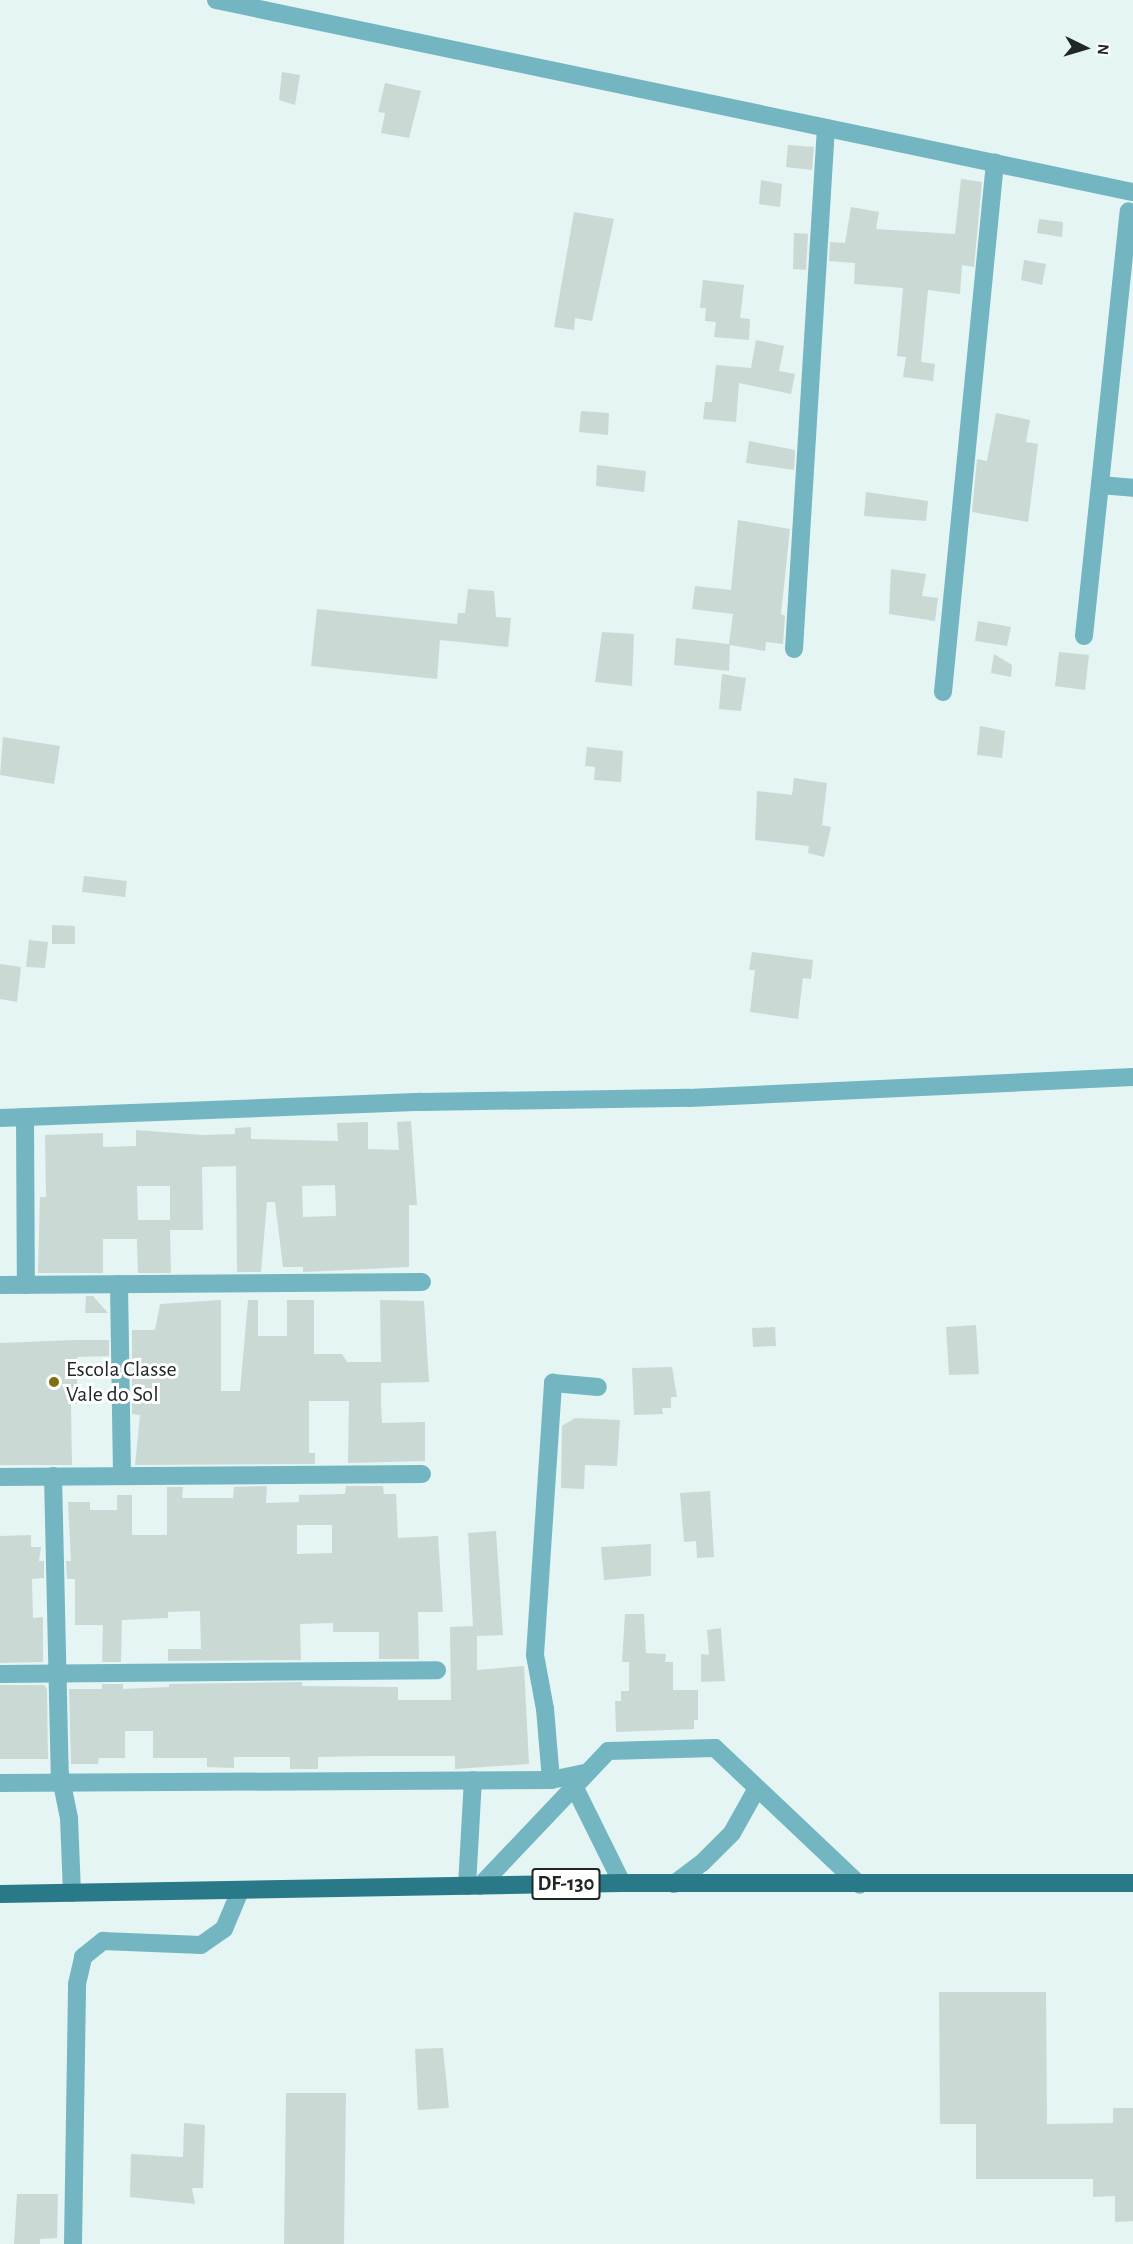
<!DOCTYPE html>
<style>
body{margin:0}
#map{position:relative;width:1133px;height:2244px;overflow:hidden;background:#e4f5f4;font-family:"Alegreya Sans",sans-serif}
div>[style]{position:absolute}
.building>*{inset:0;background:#cad9d4}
.street>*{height:18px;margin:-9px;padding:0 9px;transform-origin:9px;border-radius:9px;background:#74b5c2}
.primary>*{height:18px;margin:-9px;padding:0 9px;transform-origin:9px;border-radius:9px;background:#2a7988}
.dots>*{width:16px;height:16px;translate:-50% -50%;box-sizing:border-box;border:3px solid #fff;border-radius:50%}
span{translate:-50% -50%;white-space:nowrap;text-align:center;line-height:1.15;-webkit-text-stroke:6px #fff;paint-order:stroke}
.shield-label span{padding:2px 4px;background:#fff;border:2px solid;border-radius:4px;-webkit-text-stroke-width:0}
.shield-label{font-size:21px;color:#212727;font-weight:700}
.poi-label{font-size:22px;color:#212727}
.left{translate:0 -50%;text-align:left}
.north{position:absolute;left:1055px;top:18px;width:60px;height:60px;-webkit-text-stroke:4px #fff;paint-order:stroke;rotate:95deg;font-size:16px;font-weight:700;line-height:24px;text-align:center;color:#212727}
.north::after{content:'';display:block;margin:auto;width:21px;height:27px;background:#212727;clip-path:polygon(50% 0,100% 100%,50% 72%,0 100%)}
</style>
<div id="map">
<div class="building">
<i style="clip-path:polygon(282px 72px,300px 75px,295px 105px,279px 100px)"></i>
<i style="clip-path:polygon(385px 83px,421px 91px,409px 138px,381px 133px,385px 113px,378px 112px)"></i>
<i style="clip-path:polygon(788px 145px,814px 147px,812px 170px,786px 167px)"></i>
<i style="clip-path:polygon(961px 179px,982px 182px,974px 267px,962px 265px,960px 294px,928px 290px,921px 362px,935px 364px,933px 381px,903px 377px,906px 357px,897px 356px,903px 288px,854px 284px,855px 263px,829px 261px,830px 242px,845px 243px,851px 207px,879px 212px,876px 229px,955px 234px)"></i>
<i style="clip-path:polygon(761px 180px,782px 184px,780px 207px,759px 204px)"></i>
<i style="clip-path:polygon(574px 212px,614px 219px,592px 321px,575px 318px,574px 330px,554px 327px)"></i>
<i style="clip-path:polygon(1039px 219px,1063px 222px,1062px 237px,1037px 233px)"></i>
<i style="clip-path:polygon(794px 233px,808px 234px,806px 270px,793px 269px)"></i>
<i style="clip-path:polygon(1024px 260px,1046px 264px,1042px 285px,1021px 280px)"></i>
<i style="clip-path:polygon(703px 280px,744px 285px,740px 318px,750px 319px,749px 340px,714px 337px,716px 322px,705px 321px,706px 308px,700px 308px)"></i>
<i style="clip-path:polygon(756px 340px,784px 346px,779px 371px,795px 374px,791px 394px,739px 383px,736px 422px,703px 419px,705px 402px,712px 402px,716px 365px,751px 368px)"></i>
<i style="clip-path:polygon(581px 411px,609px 413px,608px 435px,579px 432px)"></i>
<i style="clip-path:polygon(996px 413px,1030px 420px,1026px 442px,1038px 444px,1028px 522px,972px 512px,977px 459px,987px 461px)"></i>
<i style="clip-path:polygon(749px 441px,795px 450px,794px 470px,746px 463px)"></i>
<i style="clip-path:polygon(597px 465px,646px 471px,644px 492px,596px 486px)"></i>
<i style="clip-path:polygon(866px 492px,928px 501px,926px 521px,864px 516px)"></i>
<i style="clip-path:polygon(738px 520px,790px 529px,781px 614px,785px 616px,783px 644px,766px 642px,765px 651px,730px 645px,729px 671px,674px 665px,676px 638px,729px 644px,733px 614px,692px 609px,695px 586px,731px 590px)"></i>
<i style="clip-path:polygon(891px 569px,926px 574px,922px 596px,938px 598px,935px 621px,889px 614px)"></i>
<i style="clip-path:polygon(468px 589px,494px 591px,496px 617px,511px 618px,508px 647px,440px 640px,437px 679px,311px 666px,317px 609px,457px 624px,458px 613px,465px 613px)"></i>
<i style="clip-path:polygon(978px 621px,1011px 627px,1007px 646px,975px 641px)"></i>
<i style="clip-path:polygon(602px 632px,634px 634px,632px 686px,595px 682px)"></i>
<i style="clip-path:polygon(1059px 652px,1089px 655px,1085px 690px,1055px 686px)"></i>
<i style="clip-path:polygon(994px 654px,1012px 665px,1011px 677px,991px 673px)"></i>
<i style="clip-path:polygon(722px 674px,746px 678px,741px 711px,719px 709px)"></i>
<i style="clip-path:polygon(980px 726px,1005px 731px,1002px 758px,977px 755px)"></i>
<i style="clip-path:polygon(3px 737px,60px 746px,54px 784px,0 775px)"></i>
<i style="clip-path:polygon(587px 747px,623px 751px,621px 782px,594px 780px,595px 767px,585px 766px)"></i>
<i style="clip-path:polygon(794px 778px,827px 783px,822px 825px,831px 827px,824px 857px,808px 853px,809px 846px,755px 840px,757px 791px,792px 795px)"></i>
<i style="clip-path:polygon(84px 876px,127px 881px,125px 897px,82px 892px)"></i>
<i style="clip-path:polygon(52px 925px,75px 926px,75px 944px,52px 944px)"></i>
<i style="clip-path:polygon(29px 940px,48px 942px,45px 968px,26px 967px)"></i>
<i style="clip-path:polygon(752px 952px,813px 960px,811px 979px,803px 978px,798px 1019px,750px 1012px,755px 970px,749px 970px)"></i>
<i style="clip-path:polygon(0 964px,21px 967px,17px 1002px,0 999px)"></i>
<i style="clip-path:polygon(evenodd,411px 1121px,417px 1205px,409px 1205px,409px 1267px,303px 1272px,303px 1267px,283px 1267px,275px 1202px,267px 1202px,261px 1272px,237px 1272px,236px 1166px,202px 1167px,203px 1230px,170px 1230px,171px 1273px,138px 1273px,137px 1239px,103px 1239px,103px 1273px,38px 1273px,40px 1197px,46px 1197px,45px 1135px,103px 1133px,103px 1147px,136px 1146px,136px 1130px,202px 1135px,235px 1134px,235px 1128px,251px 1127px,251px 1139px,338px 1141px,337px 1123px,368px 1122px,368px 1149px,399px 1150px,397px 1122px,411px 1121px,335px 1185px,336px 1216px,303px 1217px,302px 1186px,335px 1185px,411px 1121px,137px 1186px,170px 1186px,170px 1220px,138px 1220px,137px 1186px)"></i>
<i style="clip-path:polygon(86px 1296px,93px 1296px,108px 1313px,85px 1313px)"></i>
<i style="clip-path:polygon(221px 1300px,221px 1391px,240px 1391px,248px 1300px,258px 1300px,258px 1336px,287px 1336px,287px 1300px,314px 1300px,314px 1354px,342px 1354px,347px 1362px,381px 1362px,380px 1300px,424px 1301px,429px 1382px,381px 1383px,381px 1404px,382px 1423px,425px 1422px,425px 1461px,348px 1463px,349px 1401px,309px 1401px,309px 1453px,315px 1453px,315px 1464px,135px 1465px,140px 1415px,132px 1414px,132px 1330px,155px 1330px,160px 1304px)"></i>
<i style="clip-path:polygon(976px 1325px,979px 1374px,949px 1375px,946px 1327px)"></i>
<i style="clip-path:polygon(775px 1327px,776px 1346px,753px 1347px,752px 1328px)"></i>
<i style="clip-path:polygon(75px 1340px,109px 1340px,109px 1356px,77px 1357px,77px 1404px,71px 1404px,72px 1465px,0 1465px,0 1343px)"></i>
<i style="clip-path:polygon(672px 1367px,677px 1397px,671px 1397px,671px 1408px,662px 1408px,663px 1414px,634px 1415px,632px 1368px)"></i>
<i style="clip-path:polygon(575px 1418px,620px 1420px,617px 1466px,585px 1465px,584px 1489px,561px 1488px,562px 1426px)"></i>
<i style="clip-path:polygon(evenodd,267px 1486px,266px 1503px,299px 1502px,299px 1495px,345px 1494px,346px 1486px,383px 1486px,384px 1494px,396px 1494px,398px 1538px,438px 1536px,443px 1612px,418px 1612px,419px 1659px,379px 1659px,379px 1632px,333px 1632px,333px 1623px,300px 1624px,301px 1660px,168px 1661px,168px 1649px,201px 1649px,200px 1611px,168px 1612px,168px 1618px,122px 1620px,121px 1662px,102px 1662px,103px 1625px,75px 1625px,75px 1579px,67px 1579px,66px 1561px,71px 1561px,68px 1502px,90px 1502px,90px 1510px,117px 1510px,117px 1495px,132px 1495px,132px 1535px,167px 1535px,167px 1487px,183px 1487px,182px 1498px,233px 1498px,234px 1487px,267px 1486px,297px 1525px,332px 1525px,332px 1553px,297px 1554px,297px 1525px)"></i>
<i style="clip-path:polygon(710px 1491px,714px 1557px,697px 1558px,696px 1541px,684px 1542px,680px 1493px)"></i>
<i style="clip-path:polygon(496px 1531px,503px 1635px,477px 1636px,477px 1670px,524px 1666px,529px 1764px,455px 1769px,455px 1756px,370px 1756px,318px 1757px,318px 1769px,290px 1769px,290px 1757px,234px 1757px,234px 1768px,207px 1767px,207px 1758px,153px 1758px,153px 1731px,125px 1731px,125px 1758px,99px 1758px,98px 1764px,71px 1764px,69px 1689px,102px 1689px,102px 1684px,123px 1684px,123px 1689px,169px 1687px,169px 1684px,302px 1682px,302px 1686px,398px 1687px,398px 1700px,451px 1700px,450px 1627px,473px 1626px,468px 1533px)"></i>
<i style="clip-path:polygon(31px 1535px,31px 1547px,41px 1547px,39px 1561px,44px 1561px,44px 1578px,32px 1579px,33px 1618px,43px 1617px,43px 1662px,0 1663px,0 1536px)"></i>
<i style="clip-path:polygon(651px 1544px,651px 1576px,604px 1580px,601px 1547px)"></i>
<i style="clip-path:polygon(625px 1614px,644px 1614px,646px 1653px,666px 1654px,665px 1662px,673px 1662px,673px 1690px,698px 1690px,698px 1720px,694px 1720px,694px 1729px,616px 1732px,615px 1701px,621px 1701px,621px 1691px,629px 1691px,629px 1662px,622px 1662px)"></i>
<i style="clip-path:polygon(721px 1628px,725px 1681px,701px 1682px,701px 1654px,709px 1655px,707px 1630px)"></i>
<i style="clip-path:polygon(0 1685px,44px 1685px,47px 1689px,48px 1759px,0 1759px)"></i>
<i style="clip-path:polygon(939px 1992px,1046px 1992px,1047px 2124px,1113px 2123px,1113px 2108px,1133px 2108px,1133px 2221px,1115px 2222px,1115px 2196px,1093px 2197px,1093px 2179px,976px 2179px,976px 2124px,940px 2124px)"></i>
<i style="clip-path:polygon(443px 2048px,449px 2108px,418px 2110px,415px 2049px)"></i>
<i style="clip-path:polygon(286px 2093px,346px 2093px,344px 2244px,284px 2244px)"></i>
<i style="clip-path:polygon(184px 2123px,205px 2125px,203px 2188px,192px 2188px,195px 2204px,130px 2197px,131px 2154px,183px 2157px)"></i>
<i style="clip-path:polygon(17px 2194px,58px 2194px,57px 2238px,40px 2239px,40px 2244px,14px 2244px)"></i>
</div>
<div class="street">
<i style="left:216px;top:0;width:937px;rotate:11.83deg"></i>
<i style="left:1100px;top:485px;width:33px;rotate:5deg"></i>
<i style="left:1084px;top:636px;width:427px;rotate:-84deg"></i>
<i style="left:794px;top:649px;width:522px;rotate:-86.49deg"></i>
<i style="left:943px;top:692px;width:532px;rotate:-84.39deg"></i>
<i style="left:25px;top:1117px;width:168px;rotate:89.7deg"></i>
<i style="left:0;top:1118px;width:422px;rotate:-2.2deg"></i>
<i style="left:422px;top:1102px;width:267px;rotate:-0.9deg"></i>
<i style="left:689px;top:1098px;width:444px;rotate:-2.7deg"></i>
<i style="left:119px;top:1284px;width:190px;rotate:89.1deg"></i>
<i style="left:0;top:1285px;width:422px;rotate:-0.4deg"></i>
<i style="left:53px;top:1476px;width:298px;rotate:88.7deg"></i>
<i style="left:60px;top:1774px;width:45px;rotate:78.4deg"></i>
<i style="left:69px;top:1818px;width:75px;rotate:87.7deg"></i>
<i style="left:0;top:1477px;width:422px;rotate:-0.4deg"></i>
<i style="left:0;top:1674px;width:437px;rotate:-0.5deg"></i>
<i style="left:551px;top:1780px;width:71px;rotate:-94.8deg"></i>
<i style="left:545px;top:1709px;width:55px;rotate:-100.5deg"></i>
<i style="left:535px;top:1655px;width:273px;rotate:-86.2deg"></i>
<i style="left:553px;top:1383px;width:45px;rotate:5.1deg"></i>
<i style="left:0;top:1783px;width:551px;rotate:-0.31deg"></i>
<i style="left:551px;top:1780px;width:34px;rotate:-12deg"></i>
<i style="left:574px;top:1786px;width:108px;rotate:63.7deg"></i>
<i style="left:674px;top:1884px;width:35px;rotate:-37deg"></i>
<i style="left:702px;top:1863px;width:42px;rotate:-45deg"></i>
<i style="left:732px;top:1833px;width:49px;rotate:-60.8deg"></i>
<i style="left:467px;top:1886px;width:106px;rotate:-86.8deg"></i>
<i style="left:480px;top:1886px;width:186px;rotate:-46.5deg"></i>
<i style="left:608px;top:1751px;width:107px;rotate:-1.6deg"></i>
<i style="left:715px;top:1748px;width:199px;rotate:43.4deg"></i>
<i style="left:73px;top:2244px;width:260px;rotate:-89.1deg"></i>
<i style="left:77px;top:1984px;width:28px;rotate:-77deg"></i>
<i style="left:83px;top:1957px;width:26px;rotate:-39deg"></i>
<i style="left:103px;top:1941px;width:98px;rotate:2.3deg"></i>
<i style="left:201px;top:1945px;width:28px;rotate:-35deg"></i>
<i style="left:224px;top:1929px;width:41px;rotate:-67.2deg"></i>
</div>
<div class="primary">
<i style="left:0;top:1894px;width:622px;rotate:-1.01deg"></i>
<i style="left:622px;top:1883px;width:511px"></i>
</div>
<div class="dots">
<i style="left:54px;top:1382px;background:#816f0e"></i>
</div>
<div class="shield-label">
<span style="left:566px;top:1884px">DF-130</span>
</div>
<div class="poi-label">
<span class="left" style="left:66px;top:1382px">Escola Classe<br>Vale do Sol</span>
</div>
<div class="north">N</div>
</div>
